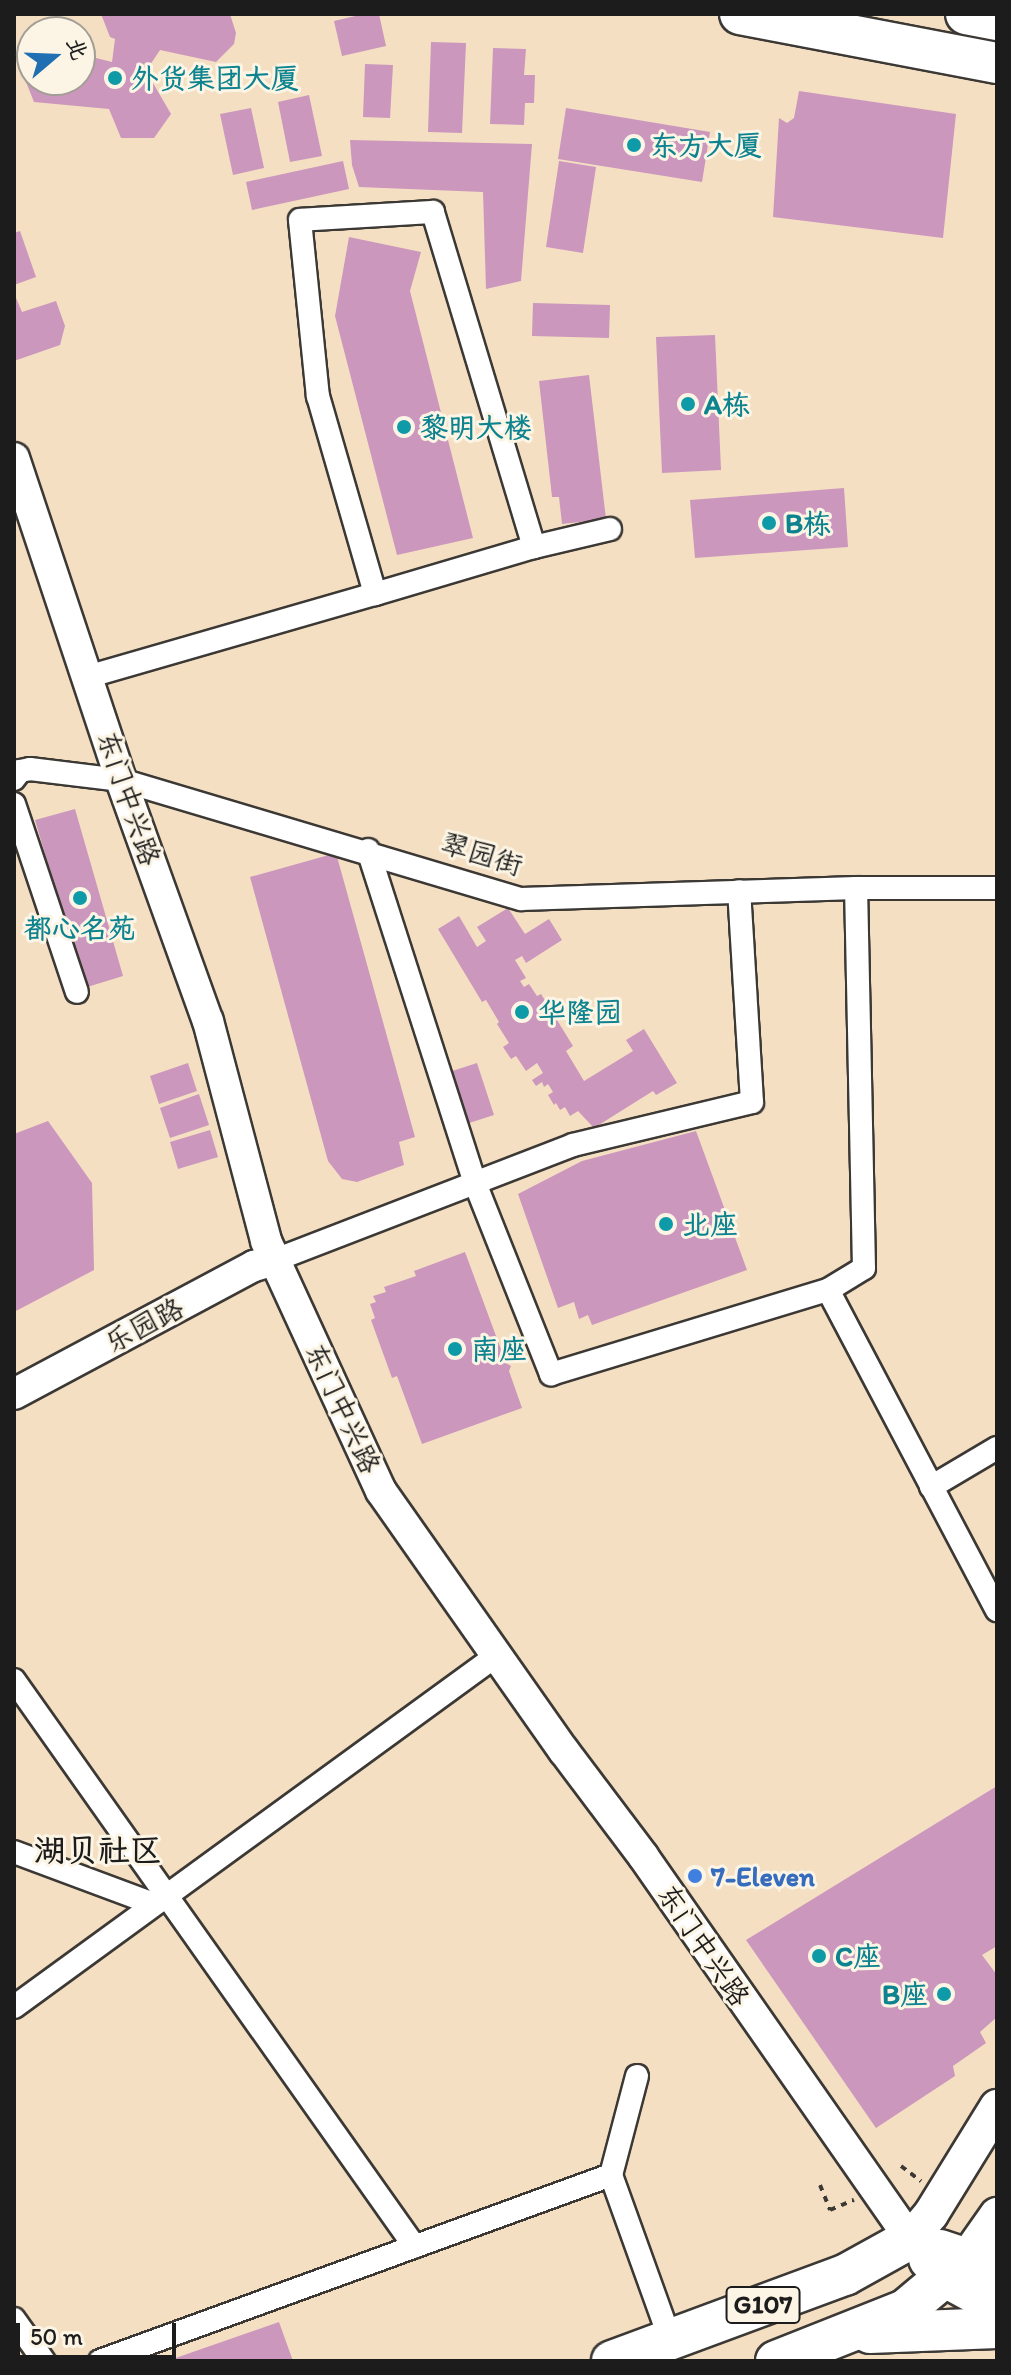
<!DOCTYPE html>
<meta charset="utf-8">
<style>
body{margin:0}
#map{position:relative;width:1011px;height:2375px;overflow:hidden;background:#f4dfc3;font-family:Itim,"LXGW WenKai TC",sans-serif}
div>[style]{position:absolute}
.building>*{inset:0;background:#cc97bd}
.path>*{height:4px;margin-top:-2px;transform-origin:0;background:repeating-linear-gradient(90deg,#3c3935 0 6px,transparent 0 12px)}
.roads{filter:drop-shadow(2px 0 #3c3935) drop-shadow(-2px 0 #3c3935) drop-shadow(0 2px #3c3935) drop-shadow(0 -2px #3c3935)}
.street>*{height:22px;margin:-11px;padding:0 11px;transform-origin:11px;border-radius:11px;background:#fff}
.secondary>*{height:30px;margin:-15px;padding:0 15px;transform-origin:15px;border-radius:15px;background:#fff}
.primary>*{height:34px;margin:-17px;padding:0 17px;transform-origin:17px;border-radius:17px;background:#fff}
.highway>*{height:40px;margin:-20px;padding:0 20px;transform-origin:20px;border-radius:20px;background:#fff}
.dots>*{width:22px;height:22px;translate:-50% -50%;box-sizing:border-box;border:4px solid #fcf5e5;border-radius:50%}
span{translate:-50% -50%;white-space:nowrap;text-align:center;line-height:1.15;-webkit-text-stroke:6px #fcf5e5;paint-order:stroke}
.shield-label span{padding:2px 6px;background:#fcf5e5;border:2px solid;border-radius:6px;-webkit-text-stroke-width:0}
.shield-label{font-size:26px;color:#1c1c1c;font-weight:700}
.culture-label{font-size:28px;color:#0d838f;font-weight:700}
.left{translate:0 -50%;text-align:left}
.right{translate:-100% -50%;text-align:right}
.street-label{font-size:28px;color:#1c1c1c}
.shop-label{font-size:28px;color:#366cbe;font-weight:700}
.quarter-label{font-size:32px;color:#1c1c1c;font-weight:700}
.frame{position:absolute;inset:0;border:16px solid #1c1c1c;pointer-events:none}
.north{position:absolute;left:16px;top:16px;width:80px;height:80px;box-sizing:border-box;background:#fcf5e5;border:2px solid #a29e95;border-radius:50%;rotate:71deg;font-size:22px;font-weight:700;line-height:32px;text-align:center;color:#1c1c1c}
.north::after{content:'';display:block;margin:auto;width:28px;height:36px;background:#1f6fb2;clip-path:polygon(50% 0,100% 100%,50% 72%,0 100%)}
.scale{position:absolute;left:16px;top:2323px;width:160px;height:36px;box-sizing:border-box;border:4px solid #1c1c1c;border-top:0;padding-left:10px;font-size:24px;line-height:28px;white-space:nowrap;color:#1c1c1c;-webkit-text-stroke:6px #fcf5e5;paint-order:stroke}
</style>
<div id="map">
<div class="building">
<i style="clip-path:polygon(101px 14px,230px 14px,236px 33px,234px 44px,216px 62px,160px 50px,146px 71px,171px 114px,154px 138px,121px 138px,109px 109px,34px 102px,24px 77px,32px 58px,32px 80px,80px 80px,80px 54px,112px 62px,115px 39px,110px 37px)"></i>
<i style="clip-path:polygon(364px 14px,379px 14px,386px 46px,342px 56px,334px 21px)"></i>
<i style="clip-path:polygon(431px 42px,466px 43px,462px 133px,428px 132px)"></i>
<i style="clip-path:polygon(493px 48px,526px 49px,524px 75px,535px 75px,534px 103px,525px 103px,524px 125px,490px 124px)"></i>
<i style="clip-path:polygon(365px 64px,393px 65px,390px 118px,363px 117px)"></i>
<i style="clip-path:polygon(799px 91px,956px 114px,943px 238px,773px 217px,779px 118px,787px 123px,794px 118px)"></i>
<i style="clip-path:polygon(309px 95px,322px 156px,290px 162px,278px 102px)"></i>
<i style="clip-path:polygon(251px 108px,264px 168px,233px 175px,220px 114px)"></i>
<i style="clip-path:polygon(566px 108px,710px 132px,702px 182px,558px 159px)"></i>
<i style="clip-path:polygon(350px 140px,532px 144px,521px 281px,486px 289px,483px 192px,359px 187px,352px 165px)"></i>
<i style="clip-path:polygon(343px 161px,349px 189px,252px 210px,246px 182px)"></i>
<i style="clip-path:polygon(559px 161px,596px 167px,583px 253px,546px 247px)"></i>
<i style="clip-path:polygon(20px 231px,36px 277px,14px 285px,14px 233px)"></i>
<i style="clip-path:polygon(349px 237px,421px 252px,410px 291px,473px 538px,397px 555px,335px 316px)"></i>
<i style="clip-path:polygon(14px 293px,22px 312px,56px 301px,65px 326px,60px 345px,14px 361px)"></i>
<i style="clip-path:polygon(533px 303px,610px 305px,609px 338px,532px 336px)"></i>
<i style="clip-path:polygon(715px 335px,721px 470px,662px 473px,656px 337px)"></i>
<i style="clip-path:polygon(589px 375px,606px 519px,562px 524px,559px 497px,552px 497px,539px 381px)"></i>
<i style="clip-path:polygon(844px 488px,848px 547px,695px 558px,690px 500px)"></i>
<i style="clip-path:polygon(75px 809px,123px 976px,84px 988px,35px 820px)"></i>
<i style="clip-path:polygon(336px 853px,415px 1137px,399px 1142px,404px 1165px,357px 1182px,342px 1179px,328px 1161px,250px 877px)"></i>
<i style="clip-path:polygon(508px 908px,525px 934px,549px 919px,562px 940px,526px 963px,522px 956px,515px 960px,526px 978px,520px 981px,524px 987px,529px 984px,537px 996px,541px 994px,573px 1046px,566px 1051px,584px 1081px,633px 1051px,626px 1040px,644px 1029px,677px 1083px,656px 1095px,653px 1091px,594px 1128px,578px 1111px,570px 1116px,565px 1107px,560px 1110px,556px 1103px,554px 1105px,548px 1095px,553px 1092px,548px 1084px,544px 1087px,542px 1082px,536px 1086px,532px 1080px,543px 1073px,537px 1063px,526px 1071px,516px 1056px,511px 1059px,503px 1047px,509px 1043px,497px 1024px,499px 1022px,486px 1000px,482px 1002px,438px 929px,459px 916px,477px 947px,486px 941px,477px 927px)"></i>
<i style="clip-path:polygon(188px 1063px,197px 1091px,159px 1104px,150px 1076px)"></i>
<i style="clip-path:polygon(477px 1063px,494px 1115px,463px 1125px,446px 1073px)"></i>
<i style="clip-path:polygon(199px 1094px,209px 1125px,170px 1138px,160px 1108px)"></i>
<i style="clip-path:polygon(48px 1121px,92px 1183px,94px 1270px,14px 1312px,14px 1134px)"></i>
<i style="clip-path:polygon(210px 1130px,218px 1157px,178px 1169px,170px 1142px)"></i>
<i style="clip-path:polygon(696px 1131px,747px 1270px,592px 1325px,588px 1315px,579px 1319px,574px 1302px,558px 1308px,518px 1194px,582px 1161px)"></i>
<i style="clip-path:polygon(465px 1252px,506px 1363px,511px 1366px,509px 1371px,522px 1408px,422px 1444px,397px 1376px,392px 1378px,371px 1320px,375px 1318px,370px 1304px,376px 1302px,373px 1296px,386px 1292px,384px 1287px,416px 1276px,414px 1271px)"></i>
<i style="clip-path:polygon(997px 1786px,997px 1946px,982px 1955px,997px 1975px,997px 2017px,980px 2032px,986px 2043px,953px 2066px,955px 2076px,876px 2128px,746px 1940px)"></i>
<i style="clip-path:polygon(279px 2322px,293px 2361px,167px 2361px)"></i>
</div>
<div class="path">
<i style="left:901px;top:2166px;width:25px;rotate:37deg"></i>
<i style="left:820px;top:2185px;width:27px;rotate:68deg"></i>
<i style="left:830px;top:2210px;width:26px;rotate:-23deg"></i>
</div>
<div class="roads">
<div class="street">
<i style="left:534px;top:547px;width:78px;rotate:-13.3deg"></i>
<i style="left:87px;top:677px;width:300px;rotate:-16.1deg"></i>
<i style="left:375px;top:594px;width:166px;rotate:-16.5deg"></i>
<i style="left:534px;top:547px;width:350px;rotate:-106.8deg"></i>
<i style="left:433px;top:212px;width:133px;rotate:176.6deg"></i>
<i style="left:300px;top:220px;width:177px;rotate:84.2deg"></i>
<i style="left:318px;top:396px;width:206px;rotate:73.9deg"></i>
<i style="left:14px;top:779px;width:10px;rotate:-53deg"></i>
<i style="left:20px;top:771px;width:10px;rotate:-11deg"></i>
<i style="left:30px;top:769px;width:92px;rotate:6.9deg"></i>
<i style="left:121px;top:780px;width:417px;rotate:16.6deg"></i>
<i style="left:521px;top:899px;width:335px;rotate:-1.9deg"></i>
<i style="left:856px;top:888px;width:141px"></i>
<i style="left:14px;top:804px;width:198px;rotate:71.5deg"></i>
<i style="left:368px;top:850px;width:350px;rotate:72.2deg"></i>
<i style="left:475px;top:1183px;width:206px;rotate:68.3deg"></i>
<i style="left:551px;top:1374px;width:289px;rotate:-16.9deg"></i>
<i style="left:828px;top:1290px;width:362px;rotate:62.2deg"></i>
<i style="left:275px;top:1260px;width:319px;rotate:-21.1deg"></i>
<i style="left:573px;top:1145px;width:184px;rotate:-13.5deg"></i>
<i style="left:752px;top:1102px;width:211px;rotate:-93.5deg"></i>
<i style="left:828px;top:1290px;width:42px;rotate:-31.4deg"></i>
<i style="left:864px;top:1268px;width:380px;rotate:-91.2deg"></i>
<i style="left:931px;top:1487px;width:77px;rotate:-30.6deg"></i>
<i style="left:14px;top:1680px;width:694px;rotate:54.73deg"></i>
<i style="left:14px;top:1852px;width:149px;rotate:20.4deg"></i>
<i style="left:14px;top:2007px;width:598px;rotate:-36.08deg"></i>
<i style="left:637px;top:2076px;width:102px;rotate:104.7deg"></i>
<i style="left:611px;top:2175px;width:174px;rotate:70.2deg"></i>
<i style="left:14px;top:2319px;width:52px;rotate:54.5deg"></i>
<i style="left:100px;top:2361px;width:544px;rotate:-20deg"></i>
</div>
<div class="secondary">
<i style="left:14px;top:458px;width:339px;rotate:71.6deg"></i>
<i style="left:121px;top:780px;width:256px;rotate:70.2deg"></i>
<i style="left:208px;top:1021px;width:228px;rotate:75.2deg"></i>
<i style="left:266px;top:1241px;width:275px;rotate:65.3deg"></i>
<i style="left:381px;top:1491px;width:318px;rotate:54.9deg"></i>
<i style="left:564px;top:1751px;width:131px;rotate:53deg"></i>
<i style="left:643px;top:1856px;width:467px;rotate:55.1deg"></i>
<i style="left:14px;top:1394px;width:272px;rotate:-28.1deg"></i>
<i style="left:254px;top:1266px;width:22px;rotate:-16deg"></i>
</div>
<div class="primary">
<i style="left:910px;top:2239px;width:33px;rotate:-50deg"></i>
<i style="left:931px;top:2214px;width:126px;rotate:-58.3deg"></i>
<i style="left:966px;top:2259px;width:54px;rotate:-54.8deg"></i>
</div>
<div class="highway">
<i style="left:740px;top:14px;width:262px;rotate:10.8deg"></i>
<i style="left:966px;top:14px;width:32px;rotate:11deg"></i>
<i style="left:940px;top:2250px;width:60px;rotate:18.4deg"></i>
<i style="left:929px;top:2259px;width:26px;rotate:47deg"></i>
<i style="left:947px;top:2278px;width:57px;rotate:28.4deg"></i>
<i style="left:870px;top:2333px;width:127px;rotate:-2.3deg"></i>
<i style="left:612px;top:2361px;width:248px;rotate:-20.3deg"></i>
<i style="left:845px;top:2275px;width:74px;rotate:-29deg"></i>
<i style="left:776px;top:2361px;width:139px;rotate:-21.6deg"></i>
<i style="left:905px;top:2310px;width:80px;rotate:-39.9deg"></i>
</div>
</div>
<div class="dots">
<i style="left:115px;top:78px;background:#0f9aa8"></i>
<i style="left:634px;top:145px;background:#0f9aa8"></i>
<i style="left:688px;top:404px;background:#0f9aa8"></i>
<i style="left:404px;top:427px;background:#0f9aa8"></i>
<i style="left:769px;top:523px;background:#0f9aa8"></i>
<i style="left:80px;top:898px;background:#0f9aa8"></i>
<i style="left:522px;top:1012px;background:#0f9aa8"></i>
<i style="left:666px;top:1224px;background:#0f9aa8"></i>
<i style="left:455px;top:1349px;background:#0f9aa8"></i>
<i style="left:695px;top:1876px;background:#3f7fe0"></i>
<i style="left:819px;top:1956px;background:#0f9aa8"></i>
<i style="left:944px;top:1994px;background:#0f9aa8"></i>
</div>
<div class="shield-label">
<span style="left:763px;top:2305px">G107</span>
</div>
<div class="culture-label">
<span class="left" style="left:131px;top:78px">外货集团大厦</span>
<span class="left" style="left:650px;top:145px">东方大厦</span>
<span class="left" style="left:704px;top:404px">A栋</span>
<span class="left" style="left:420px;top:427px">黎明大楼</span>
<span class="left" style="left:785px;top:523px">B栋</span>
<span style="left:80px;top:928px">都心名苑</span>
<span class="left" style="left:538px;top:1012px">华隆园</span>
<span class="left" style="left:682px;top:1224px">北座</span>
<span class="left" style="left:471px;top:1349px">南座</span>
<span class="left" style="left:835px;top:1956px">C座</span>
<span class="right" style="left:928px;top:1994px">B座</span>
</div>
<div class="street-label">
<span style="left:129px;top:798px;rotate:71deg">东门中兴路</span>
<span style="left:482px;top:854px;rotate:17deg">翠园街</span>
<span style="left:144px;top:1325px;rotate:-28deg">乐园路</span>
<span style="left:343px;top:1408px;rotate:65deg">东门中兴路</span>
<span style="left:704px;top:1945px;rotate:56deg">东门中兴路</span>
</div>
<div class="shop-label">
<span class="left" style="left:711px;top:1876px">7-Eleven</span>
</div>
<div class="quarter-label">
<span style="left:98px;top:1850px">湖贝社区</span>
</div>
<div class="frame"></div>
<div class="north">北</div>
<div class="scale">50 m</div>
</div>
